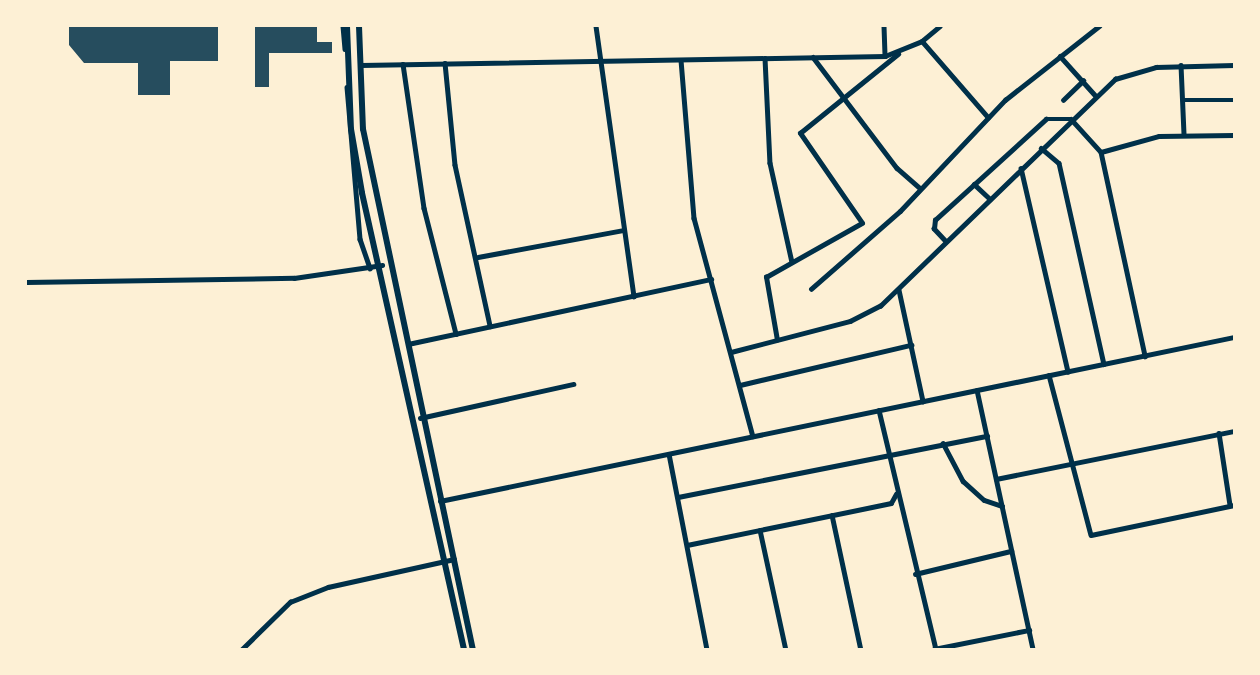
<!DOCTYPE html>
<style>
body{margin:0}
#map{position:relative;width:1260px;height:675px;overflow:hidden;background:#fdf0d5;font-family:"Noto Sans",sans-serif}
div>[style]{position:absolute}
.building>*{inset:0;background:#264d5e}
.minor>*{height:4.5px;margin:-2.25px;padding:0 2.25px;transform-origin:2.25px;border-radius:2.25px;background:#003049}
.tertiary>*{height:6px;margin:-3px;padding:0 3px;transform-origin:3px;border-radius:3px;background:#003049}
span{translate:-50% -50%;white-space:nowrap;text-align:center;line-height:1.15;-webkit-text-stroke:4.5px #fdf0d5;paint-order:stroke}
.frame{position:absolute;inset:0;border:27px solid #fdf0d5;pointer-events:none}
</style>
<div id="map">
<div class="building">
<i style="clip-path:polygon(69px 26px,218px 26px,218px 61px,170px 61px,170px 95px,138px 95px,138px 63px,84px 63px,69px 45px)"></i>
<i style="clip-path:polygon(255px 26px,317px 26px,317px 42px,332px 42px,332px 53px,269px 53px,269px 87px,255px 87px)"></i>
</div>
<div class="minor">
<i style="left:343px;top:26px;width:23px;rotate:85deg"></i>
<i style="left:596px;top:26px;width:273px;rotate:82deg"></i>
<i style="left:884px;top:26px;width:30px;rotate:88deg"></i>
<i style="left:922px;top:41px;width:101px;rotate:49deg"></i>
<i style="left:1060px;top:56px;width:52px;rotate:48.1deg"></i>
<i style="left:813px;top:57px;width:139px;rotate:52.9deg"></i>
<i style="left:897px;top:168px;width:29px;rotate:41deg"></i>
<i style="left:765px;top:58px;width:105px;rotate:87.3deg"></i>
<i style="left:770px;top:163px;width:101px;rotate:77.5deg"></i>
<i style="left:681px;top:60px;width:159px;rotate:85.3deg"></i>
<i style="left:694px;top:218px;width:226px;rotate:74.9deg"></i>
<i style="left:445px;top:63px;width:102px;rotate:84.4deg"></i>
<i style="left:455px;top:165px;width:165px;rotate:77.7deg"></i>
<i style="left:403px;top:64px;width:146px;rotate:81.7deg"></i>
<i style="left:424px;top:208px;width:130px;rotate:75.7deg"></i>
<i style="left:361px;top:65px;width:524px;rotate:-0.98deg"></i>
<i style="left:885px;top:56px;width:40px;rotate:-22deg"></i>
<i style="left:922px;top:41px;width:23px;rotate:-40deg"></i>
<i style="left:1181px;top:65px;width:70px;rotate:87.5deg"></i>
<i style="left:347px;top:87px;width:153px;rotate:85.1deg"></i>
<i style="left:360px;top:239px;width:31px;rotate:71deg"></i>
<i style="left:1063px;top:100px;width:28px;rotate:-44deg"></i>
<i style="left:1183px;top:100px;width:51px"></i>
<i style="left:1041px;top:148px;width:23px;rotate:40deg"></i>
<i style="left:1059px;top:163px;width:206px;rotate:77.4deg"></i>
<i style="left:1101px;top:152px;width:60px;rotate:-15.4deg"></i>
<i style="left:1159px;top:136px;width:75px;rotate:-0.8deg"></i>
<i style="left:1021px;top:168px;width:209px;rotate:77deg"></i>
<i style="left:974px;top:184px;width:22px;rotate:43deg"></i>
<i style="left:946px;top:242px;width:18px;rotate:-133deg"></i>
<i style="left:934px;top:229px;width:9px;rotate:-84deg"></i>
<i style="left:935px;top:220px;width:150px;rotate:-42.3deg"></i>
<i style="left:1046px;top:119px;width:25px"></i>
<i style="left:1071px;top:119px;width:45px;rotate:47.7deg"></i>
<i style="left:1101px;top:152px;width:209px;rotate:77.8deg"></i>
<i style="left:478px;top:257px;width:147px;rotate:-10.5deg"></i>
<i style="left:26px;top:282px;width:268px;rotate:-0.9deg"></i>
<i style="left:294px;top:278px;width:89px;rotate:-8.4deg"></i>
<i style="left:811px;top:289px;width:118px;rotate:-41.2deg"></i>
<i style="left:900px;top:211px;width:153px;rotate:-46.6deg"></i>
<i style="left:1005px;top:100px;width:120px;rotate:-38.2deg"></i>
<i style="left:899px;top:290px;width:114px;rotate:77.8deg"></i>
<i style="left:777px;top:340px;width:64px;rotate:-99.9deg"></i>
<i style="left:766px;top:277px;width:110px;rotate:-29.4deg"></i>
<i style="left:862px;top:223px;width:109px;rotate:-124.6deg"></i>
<i style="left:800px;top:133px;width:126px;rotate:-38.9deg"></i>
<i style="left:408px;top:344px;width:310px;rotate:-12.1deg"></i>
<i style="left:731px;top:352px;width:123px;rotate:-14.6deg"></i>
<i style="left:850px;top:321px;width:34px;rotate:-27deg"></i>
<i style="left:880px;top:306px;width:327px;rotate:-44deg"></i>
<i style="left:1115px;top:79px;width:43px;rotate:-16.3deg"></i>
<i style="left:1156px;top:67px;width:78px;rotate:-1.5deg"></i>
<i style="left:1049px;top:375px;width:165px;rotate:75.3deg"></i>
<i style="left:1091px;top:535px;width:146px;rotate:-11.8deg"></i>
<i style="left:740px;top:385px;width:176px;rotate:-13.2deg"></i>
<i style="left:977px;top:390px;width:266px;rotate:77.8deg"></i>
<i style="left:879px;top:410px;width:246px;rotate:76.6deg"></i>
<i style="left:420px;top:418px;width:157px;rotate:-12.5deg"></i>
<i style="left:1219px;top:433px;width:73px;rotate:81.3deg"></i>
<i style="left:943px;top:443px;width:43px;rotate:62.2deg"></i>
<i style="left:963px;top:481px;width:28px;rotate:42deg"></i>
<i style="left:984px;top:500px;width:19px;rotate:18deg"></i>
<i style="left:669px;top:454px;width:200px;rotate:79deg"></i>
<i style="left:996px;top:479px;width:243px;rotate:-11.4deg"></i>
<i style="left:678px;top:497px;width:315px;rotate:-11.2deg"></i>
<i style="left:440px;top:501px;width:811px;rotate:-11.67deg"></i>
<i style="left:832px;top:515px;width:138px;rotate:77.9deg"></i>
<i style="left:760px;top:530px;width:123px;rotate:77.8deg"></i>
<i style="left:687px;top:545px;width:208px;rotate:-11.6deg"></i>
<i style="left:891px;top:503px;width:10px;rotate:-61deg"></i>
<i style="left:915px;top:574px;width:99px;rotate:-13.5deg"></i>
<i style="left:934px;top:649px;width:97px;rotate:-11.3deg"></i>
<i style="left:241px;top:650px;width:69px;rotate:-44.4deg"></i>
<i style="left:290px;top:602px;width:41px;rotate:-21.5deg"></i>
<i style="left:328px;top:587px;width:129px;rotate:-12.5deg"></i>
</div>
<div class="tertiary">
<i style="left:347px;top:26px;width:103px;rotate:87.8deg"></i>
<i style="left:351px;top:129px;width:65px;rotate:80.2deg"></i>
<i style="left:362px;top:193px;width:468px;rotate:77.4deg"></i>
<i style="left:359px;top:26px;width:103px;rotate:87.8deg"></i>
<i style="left:363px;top:129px;width:532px;rotate:78.08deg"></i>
</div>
<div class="frame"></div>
</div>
